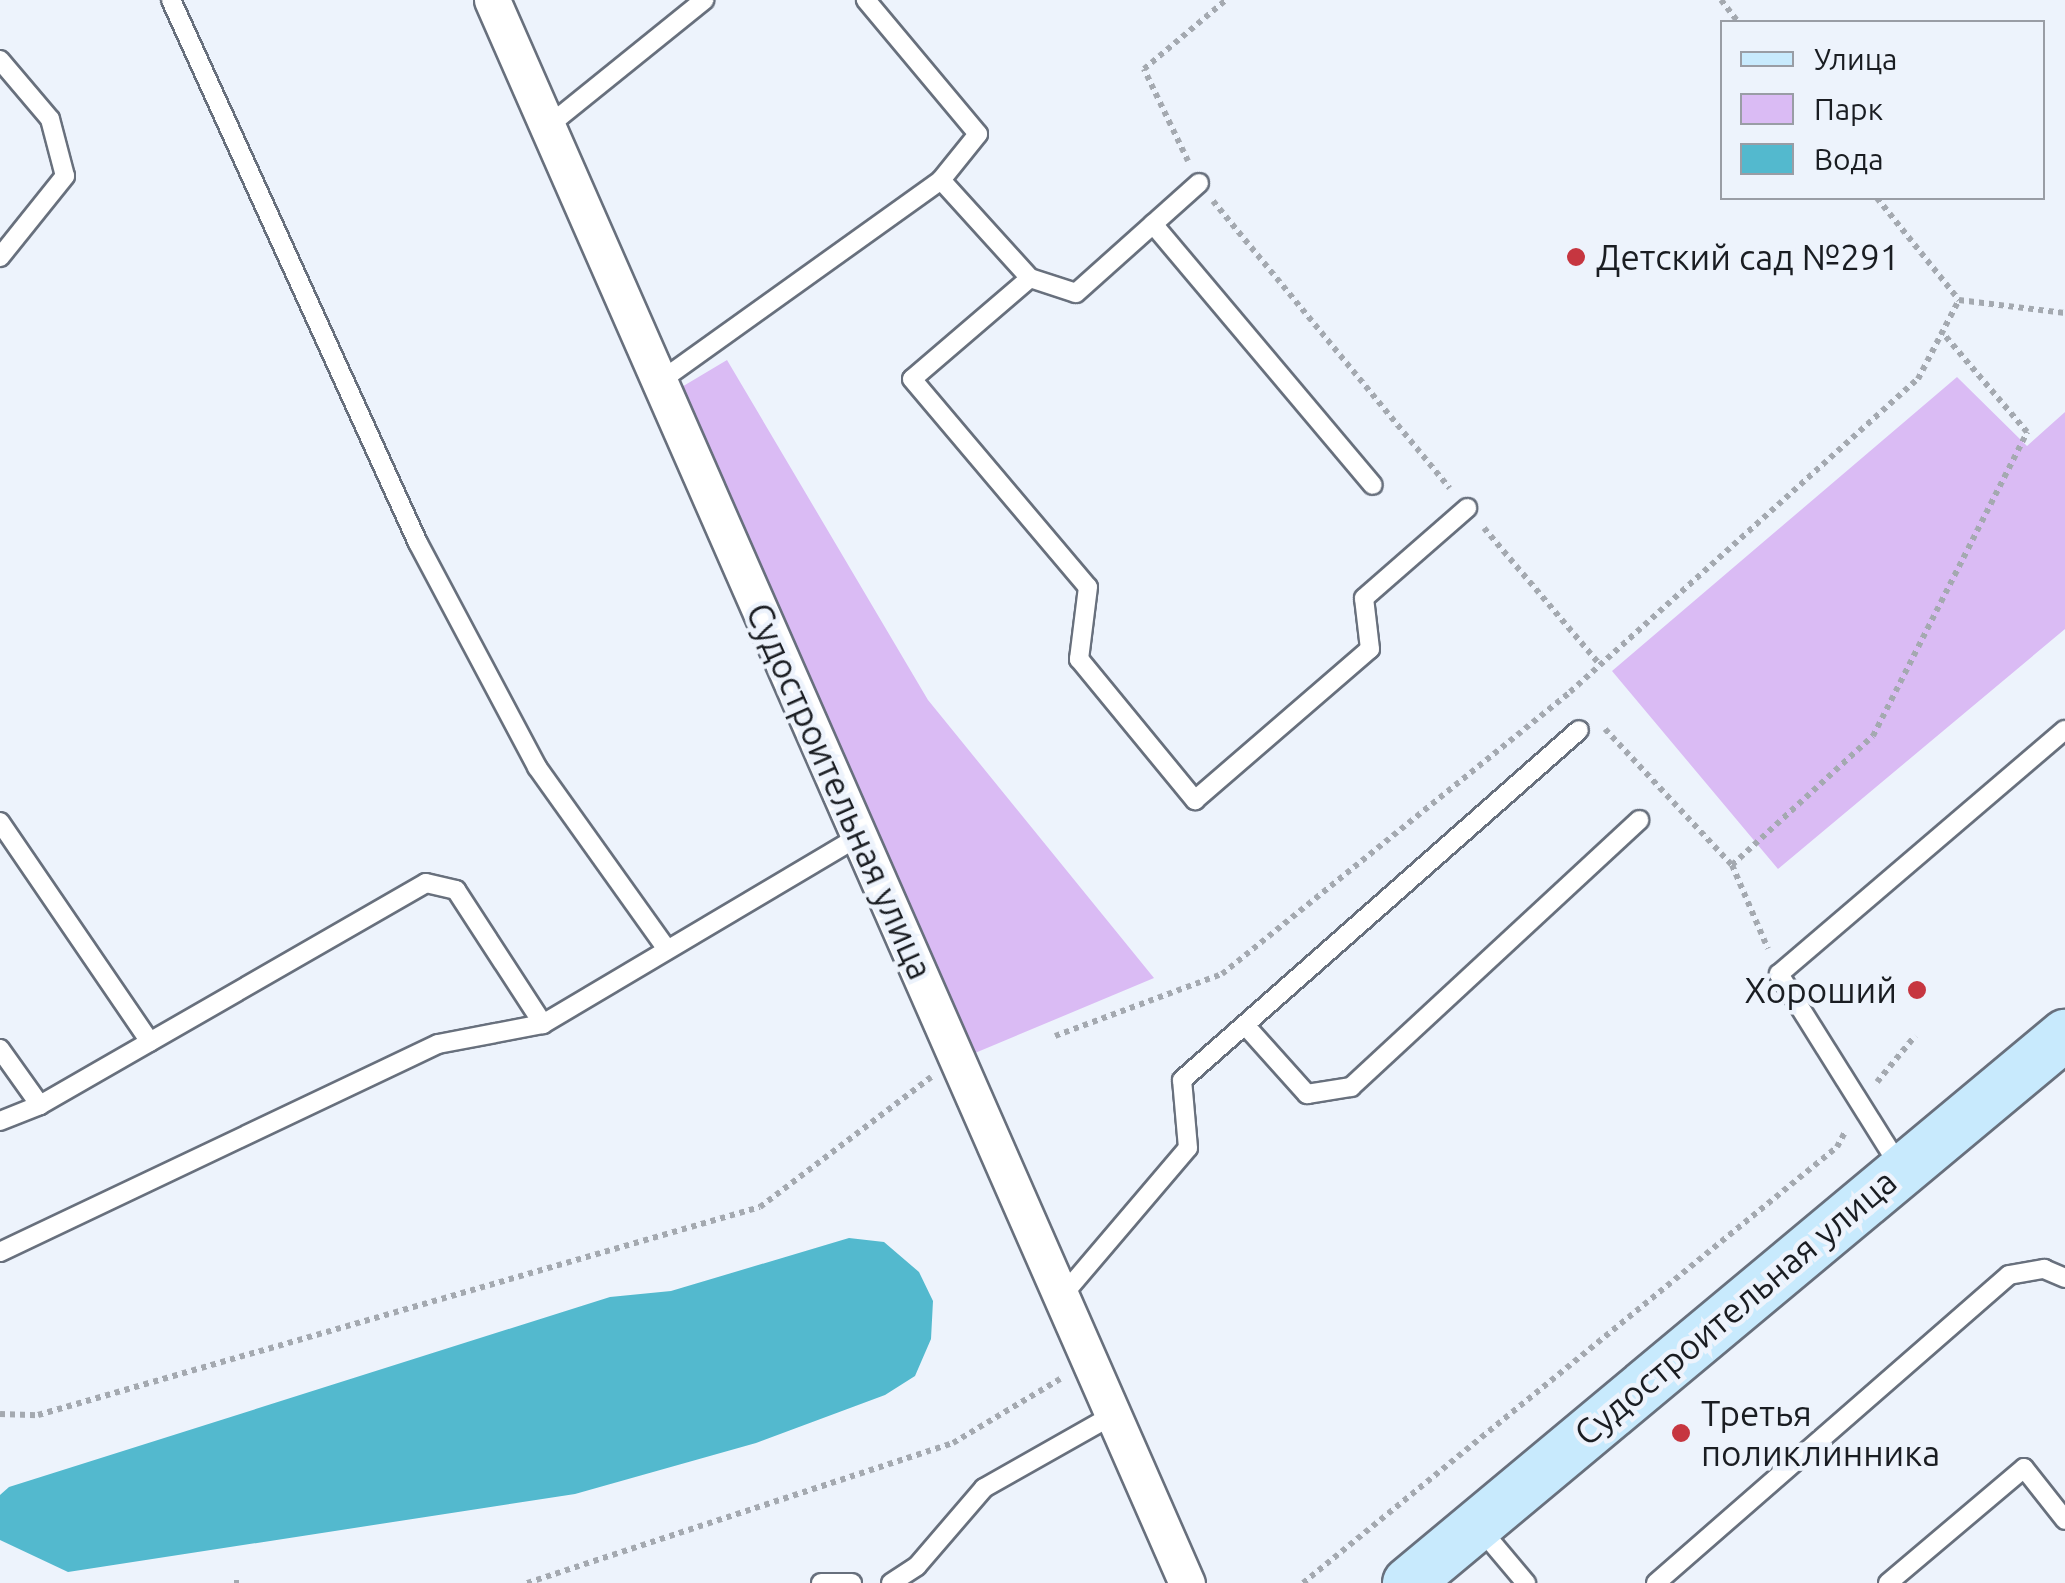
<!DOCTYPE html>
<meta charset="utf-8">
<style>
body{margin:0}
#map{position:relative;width:2065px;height:1583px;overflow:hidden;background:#edf3fc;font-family:Ubuntu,sans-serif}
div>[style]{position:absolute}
.green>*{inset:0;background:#dabbf4}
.water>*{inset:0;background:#53b9ce}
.path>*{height:6px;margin-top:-3px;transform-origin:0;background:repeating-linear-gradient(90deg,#a4a9b0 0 5px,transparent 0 10px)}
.roads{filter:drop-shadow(2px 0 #68707d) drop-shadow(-2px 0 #68707d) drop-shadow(0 2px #68707d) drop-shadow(0 -2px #68707d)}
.lane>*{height:18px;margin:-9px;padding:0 9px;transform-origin:9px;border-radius:9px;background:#fff}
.street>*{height:35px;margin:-17.5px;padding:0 17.5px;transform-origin:17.5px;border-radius:17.5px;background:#fff}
.secondary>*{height:50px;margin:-25px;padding:0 25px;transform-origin:25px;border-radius:25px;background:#c8eafd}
.dots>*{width:28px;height:28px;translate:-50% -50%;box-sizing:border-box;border:5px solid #edf3fc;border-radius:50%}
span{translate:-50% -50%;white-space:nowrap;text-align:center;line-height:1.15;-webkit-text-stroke:9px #edf3fc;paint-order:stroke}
.poi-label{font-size:35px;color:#1a1d22}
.left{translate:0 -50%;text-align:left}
.right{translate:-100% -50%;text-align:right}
.street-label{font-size:35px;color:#1a1d22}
.legend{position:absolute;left:1720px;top:20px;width:325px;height:180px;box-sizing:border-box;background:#edf3fc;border:2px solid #999da5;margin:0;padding:12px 18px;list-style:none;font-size:30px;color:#1a1d22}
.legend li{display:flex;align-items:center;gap:20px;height:50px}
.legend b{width:50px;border:2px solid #999da5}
</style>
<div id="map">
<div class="green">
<i style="clip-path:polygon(727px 360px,928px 700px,1154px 978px,975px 1053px,675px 391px)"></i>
<i style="clip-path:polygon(1957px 377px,2027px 446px,2065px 412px,2065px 629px,1778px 869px,1612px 671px)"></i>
</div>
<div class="water">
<i style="clip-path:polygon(849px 1238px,884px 1242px,919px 1272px,933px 1301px,931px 1339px,915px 1376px,885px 1395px,756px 1443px,575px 1494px,68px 1572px,0 1540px,0 1495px,9px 1487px,610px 1297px,671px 1291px)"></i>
</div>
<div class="path">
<i style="left:1721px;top:0;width:28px;rotate:52deg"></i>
<i style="left:1188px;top:161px;width:102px;rotate:-115.6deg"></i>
<i style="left:1144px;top:69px;width:107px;rotate:-40.1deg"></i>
<i style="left:1877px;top:198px;width:131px;rotate:51.2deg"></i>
<i style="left:1213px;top:201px;width:372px;rotate:50.5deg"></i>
<i style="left:1484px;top:528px;width:180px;rotate:49.7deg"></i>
<i style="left:1605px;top:729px;width:186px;rotate:47deg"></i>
<i style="left:1732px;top:865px;width:91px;rotate:66.8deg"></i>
<i style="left:1732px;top:865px;width:191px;rotate:-42.5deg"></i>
<i style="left:1873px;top:736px;width:341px;rotate:-63.1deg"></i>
<i style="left:2027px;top:432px;width:131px;rotate:-130.4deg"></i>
<i style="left:1055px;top:1036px;width:178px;rotate:-20.4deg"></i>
<i style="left:1222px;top:974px;width:448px;rotate:-39deg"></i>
<i style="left:1570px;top:692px;width:468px;rotate:-42deg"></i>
<i style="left:1918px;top:379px;width:89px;rotate:-62.6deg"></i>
<i style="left:1959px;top:300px;width:107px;rotate:7deg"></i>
<i style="left:1877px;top:1082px;width:60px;rotate:-50.4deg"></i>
<i style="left:0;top:1414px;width:38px;rotate:2deg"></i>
<i style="left:38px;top:1415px;width:751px;rotate:-16.07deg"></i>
<i style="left:760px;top:1207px;width:215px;rotate:-37.2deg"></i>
<i style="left:234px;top:1583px;width:10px"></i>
<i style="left:527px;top:1583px;width:448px;rotate:-18.2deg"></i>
<i style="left:953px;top:1443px;width:125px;rotate:-30.9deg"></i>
<i style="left:1303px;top:1583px;width:689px;rotate:-39.23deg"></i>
<i style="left:1837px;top:1147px;width:19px;rotate:-62deg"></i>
</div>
<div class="roads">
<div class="lane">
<i style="left:171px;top:0;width:597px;rotate:65.54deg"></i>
<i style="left:418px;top:543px;width:254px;rotate:62deg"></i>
<i style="left:537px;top:767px;width:224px;rotate:54.5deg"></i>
<i style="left:0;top:60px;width:77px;rotate:49.7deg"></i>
<i style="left:50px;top:119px;width:59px;rotate:75.3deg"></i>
<i style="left:65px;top:176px;width:104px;rotate:128.7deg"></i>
<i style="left:548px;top:126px;width:201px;rotate:-38.9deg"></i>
<i style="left:941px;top:180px;width:132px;rotate:47.8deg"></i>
<i style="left:1030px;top:278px;width:155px;rotate:139.4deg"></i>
<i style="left:912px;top:379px;width:272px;rotate:49.8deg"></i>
<i style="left:1088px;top:587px;width:73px;rotate:97.1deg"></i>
<i style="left:1079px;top:659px;width:183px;rotate:50.6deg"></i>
<i style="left:1195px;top:800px;width:231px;rotate:-40.8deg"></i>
<i style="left:1370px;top:649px;width:51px;rotate:-96.7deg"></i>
<i style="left:1364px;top:598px;width:137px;rotate:-41.1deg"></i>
<i style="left:1153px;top:224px;width:341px;rotate:49.9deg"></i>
<i style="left:1030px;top:278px;width:48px;rotate:18.1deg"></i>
<i style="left:1076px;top:293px;width:165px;rotate:-41.8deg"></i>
<i style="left:659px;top:382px;width:347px;rotate:-35.6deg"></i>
<i style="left:941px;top:180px;width:59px;rotate:-51.2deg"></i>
<i style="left:978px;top:134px;width:175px;rotate:-129.9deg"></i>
<i style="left:0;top:822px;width:266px;rotate:55.7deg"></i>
<i style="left:1245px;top:1025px;width:93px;rotate:48.1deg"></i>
<i style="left:1307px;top:1094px;width:45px;rotate:-9deg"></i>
<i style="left:1351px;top:1087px;width:393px;rotate:-42.8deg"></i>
<i style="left:0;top:1049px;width:69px;rotate:54.5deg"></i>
<i style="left:40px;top:1105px;width:445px;rotate:-29.9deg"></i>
<i style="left:426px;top:883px;width:31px;rotate:13deg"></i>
<i style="left:456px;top:890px;width:160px;rotate:57deg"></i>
<i style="left:0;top:1121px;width:43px;rotate:-21.8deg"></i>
<i style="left:1900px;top:1167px;width:228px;rotate:-122.1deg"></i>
<i style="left:1779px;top:974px;width:376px;rotate:-40.5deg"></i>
<i style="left:0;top:1252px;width:485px;rotate:-25.4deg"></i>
<i style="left:438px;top:1044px;width:107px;rotate:-10.8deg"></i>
<i style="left:543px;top:1024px;width:369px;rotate:-30.7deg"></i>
<i style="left:1062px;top:1296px;width:194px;rotate:-49.6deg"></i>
<i style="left:1188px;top:1148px;width:68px;rotate:-95deg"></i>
<i style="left:1182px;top:1080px;width:529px;rotate:-41.4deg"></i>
<i style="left:1478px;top:1526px;width:75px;rotate:49.9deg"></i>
<i style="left:821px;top:1583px;width:31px"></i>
<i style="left:891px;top:1583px;width:31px;rotate:-33deg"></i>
<i style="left:917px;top:1566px;width:103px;rotate:-49.3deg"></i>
<i style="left:984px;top:1488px;width:148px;rotate:-29.5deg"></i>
<i style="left:1656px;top:1583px;width:468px;rotate:-41.1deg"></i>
<i style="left:2009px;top:1275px;width:36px;rotate:-10deg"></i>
<i style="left:2044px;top:1269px;width:23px;rotate:23deg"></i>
<i style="left:1888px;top:1583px;width:178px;rotate:-40.2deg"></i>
<i style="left:2024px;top:1468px;width:66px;rotate:51.7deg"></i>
</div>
<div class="street">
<i style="left:492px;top:0;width:1729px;rotate:66.3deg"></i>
</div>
<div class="secondary">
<i style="left:1408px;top:1583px;width:856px;rotate:-39.83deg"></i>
</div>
</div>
<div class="dots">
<i style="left:1576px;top:257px;background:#c63640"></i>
<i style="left:1917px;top:990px;background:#c63640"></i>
<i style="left:1681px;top:1433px;background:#c63640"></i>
</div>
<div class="poi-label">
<span class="left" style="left:1596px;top:257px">Детский сад №291</span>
<span class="right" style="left:1897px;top:990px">Хороший</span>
<span class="left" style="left:1701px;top:1433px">Третья<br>поликлинника</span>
</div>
<div class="street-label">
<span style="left:840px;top:791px;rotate:66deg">Судостроительная улица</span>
<span style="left:1735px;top:1307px;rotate:-40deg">Судостроительная улица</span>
</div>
<ul class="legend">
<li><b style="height:12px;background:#c8eafd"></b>Улица</li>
<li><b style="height:28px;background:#dabbf4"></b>Парк</li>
<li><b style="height:28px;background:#53b9ce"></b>Вода</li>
</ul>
</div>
